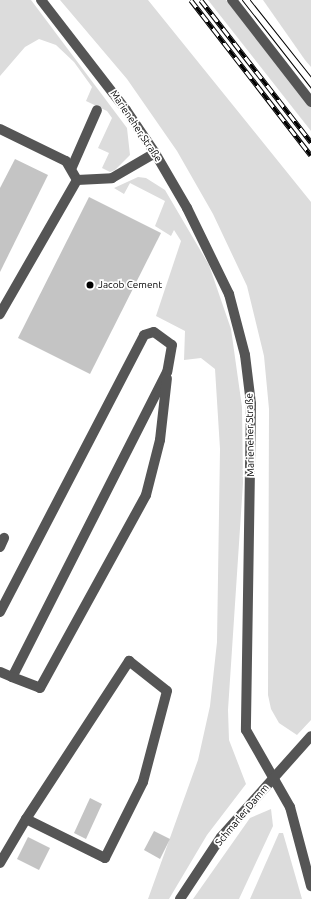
<!DOCTYPE html>
<meta charset="utf-8">
<style>
body{margin:0}
#map{position:relative;width:311px;height:899px;overflow:hidden;background:#fff;font-family:Ubuntu,sans-serif}
div>[style]{position:absolute}
.green>*{inset:0;background:#dcdcdc}
.building>*{inset:0;background:#c4c4c4}
.minor>*{height:10px;margin:-5px;padding:0 5px;transform-origin:5px;border-radius:5px;background:#555}
.tram>*{height:1px;margin:-0.5px;padding:0 0.5px;transform-origin:0.5px;border-radius:0.5px;background:#000}
.rail>*{height:4.5px;margin-top:-2.25px;transform-origin:0;background:repeating-linear-gradient(90deg,#fff 0 9px,#000 0 18px);box-sizing:border-box;border-block:1px solid #000}
.dots>*{width:11px;height:11px;translate:-50% -50%;box-sizing:border-box;border:2px solid #fff;border-radius:50%}
span{translate:-50% -50%;white-space:nowrap;text-align:center;line-height:1.15;-webkit-text-stroke:3.5px #fff;paint-order:stroke}
.street-label{font-size:10px;color:#000}
.poi-label{font-size:10px;color:#000}
.left{translate:0 -50%;text-align:left}
</style>
<div id="map">
<div class="green">
<i style="clip-path:polygon(0 0,31px 0,127px 128px,130px 155px,115px 170px,110px 172px,102px 168px,109px 153px,98px 148px,112px 118px,107px 111px,86px 101px,92px 87px,74px 62px,56px 45px,39px 39px,25px 47px,0 76px)"></i>
<i style="clip-path:polygon(60px 0,148px 0,311px 202px,311px 720px,297px 735px,279px 723px,271px 709px,268px 695px,269px 409px,264px 356px,247px 286px,213px 214px,177px 151px,127px 79px)"></i>
<i style="clip-path:polygon(208px 0,226px 0,311px 107px,311px 131px)"></i>
<i style="clip-path:polygon(263px 0,311px 0,311px 67px,305px 60px)"></i>
<i style="clip-path:polygon(138px 177px,146px 178px,165px 190px,209px 265px,231px 329px,242px 407px,243px 483px,228px 710px,229px 740px,246px 784px,207px 835px,169px 899px,148px 899px,198px 760px,210px 706px,217px 642px,220px 449px,215px 369px,201px 358px,184px 360px,185px 331px,156px 316px,181px 241px,174px 230px,171px 236px,155px 226px,165px 201px,130px 183px,124px 194px,114px 188px)"></i>
<i style="clip-path:polygon(271px 809px,273px 826px,239px 899px,193px 899px,250px 818px)"></i>
<i style="clip-path:polygon(279px 833px,283px 833px,302px 899px,250px 899px)"></i>
</div>
<div class="building">
<i style="clip-path:polygon(15px 159px,48px 175px,0 272px,0 188px)"></i>
<i style="clip-path:polygon(89px 197px,161px 233px,90px 374px,18px 338px)"></i>
<i style="clip-path:polygon(90px 798px,102px 804px,86px 839px,74px 833px)"></i>
<i style="clip-path:polygon(154px 831px,170px 839px,160px 859px,144px 850px)"></i>
<i style="clip-path:polygon(28px 837px,50px 848px,39px 870px,17px 859px)"></i>
</div>
<div class="minor">
<i style="left:41px;top:0;width:139px;rotate:52.3deg"></i>
<i style="left:126px;top:110px;width:52px;rotate:56deg"></i>
<i style="left:155px;top:153px;width:64px;rotate:59.8deg"></i>
<i style="left:187px;top:208px;width:96px;rotate:64deg"></i>
<i style="left:229px;top:294px;width:63px;rotate:75.3deg"></i>
<i style="left:245px;top:355px;width:49px;rotate:83deg"></i>
<i style="left:251px;top:404px;width:326px;rotate:90.9deg"></i>
<i style="left:246px;top:730px;width:89px;rotate:60.3deg"></i>
<i style="left:290px;top:807px;width:82px;rotate:75.1deg"></i>
<i style="left:232px;top:0;width:129px;rotate:52.2deg"></i>
<i style="left:0;top:129px;width:73px;rotate:25.9deg"></i>
<i style="left:66px;top:161px;width:22px;rotate:60deg"></i>
<i style="left:77px;top:180px;width:155px;rotate:119.9deg"></i>
<i style="left:72px;top:167px;width:62px;rotate:-66.3deg"></i>
<i style="left:77px;top:180px;width:35px;rotate:-3deg"></i>
<i style="left:112px;top:178px;width:50px;rotate:-30.2deg"></i>
<i style="left:0;top:547px;width:10px;rotate:-66deg"></i>
<i style="left:0;top:612px;width:312px;rotate:-62.5deg"></i>
<i style="left:144px;top:335px;width:10px;rotate:-17deg"></i>
<i style="left:154px;top:332px;width:22px;rotate:36deg"></i>
<i style="left:172px;top:345px;width:27px;rotate:100deg"></i>
<i style="left:167px;top:372px;width:342px;rotate:116.9deg"></i>
<i style="left:12px;top:677px;width:13px;rotate:-157deg"></i>
<i style="left:12px;top:677px;width:30px;rotate:21deg"></i>
<i style="left:40px;top:688px;width:220px;rotate:-61.2deg"></i>
<i style="left:146px;top:495px;width:57px;rotate:-75.7deg"></i>
<i style="left:160px;top:440px;width:62px;rotate:-83.6deg"></i>
<i style="left:0;top:863px;width:51px;rotate:-59.4deg"></i>
<i style="left:26px;top:819px;width:189px;rotate:-56.9deg"></i>
<i style="left:129px;top:661px;width:48px;rotate:38.3deg"></i>
<i style="left:167px;top:691px;width:94px;rotate:104.8deg"></i>
<i style="left:143px;top:782px;width:85px;rotate:116.6deg"></i>
<i style="left:105px;top:858px;width:88px;rotate:-153.7deg"></i>
<i style="left:180px;top:899px;width:74px;rotate:-56.5deg"></i>
<i style="left:221px;top:837px;width:135px;rotate:-48.3deg"></i>
</div>
<div class="tram">
<i style="left:242px;top:0;width:112px;rotate:51.9deg"></i>
<i style="left:250px;top:0;width:98px;rotate:51.6deg"></i>
</div>
<div class="rail">
<i style="left:191px;top:0;width:196px;rotate:52.3deg"></i>
<i style="left:201px;top:0;width:180px;rotate:52.2deg"></i>
</div>
<div class="dots">
<i style="left:90px;top:285px;background:#000"></i>
</div>
<div class="street-label">
<span style="left:136px;top:126px;rotate:56deg">Marieneher Straße</span>
<span style="left:250px;top:435px;rotate:-91deg">Marieneher Straße</span>
<span style="left:242px;top:815px;rotate:-50deg">Schmarler Damm</span>
</div>
<div class="poi-label">
<span class="left" style="left:98px;top:285px">Jacob Cement</span>
</div>
</div>
